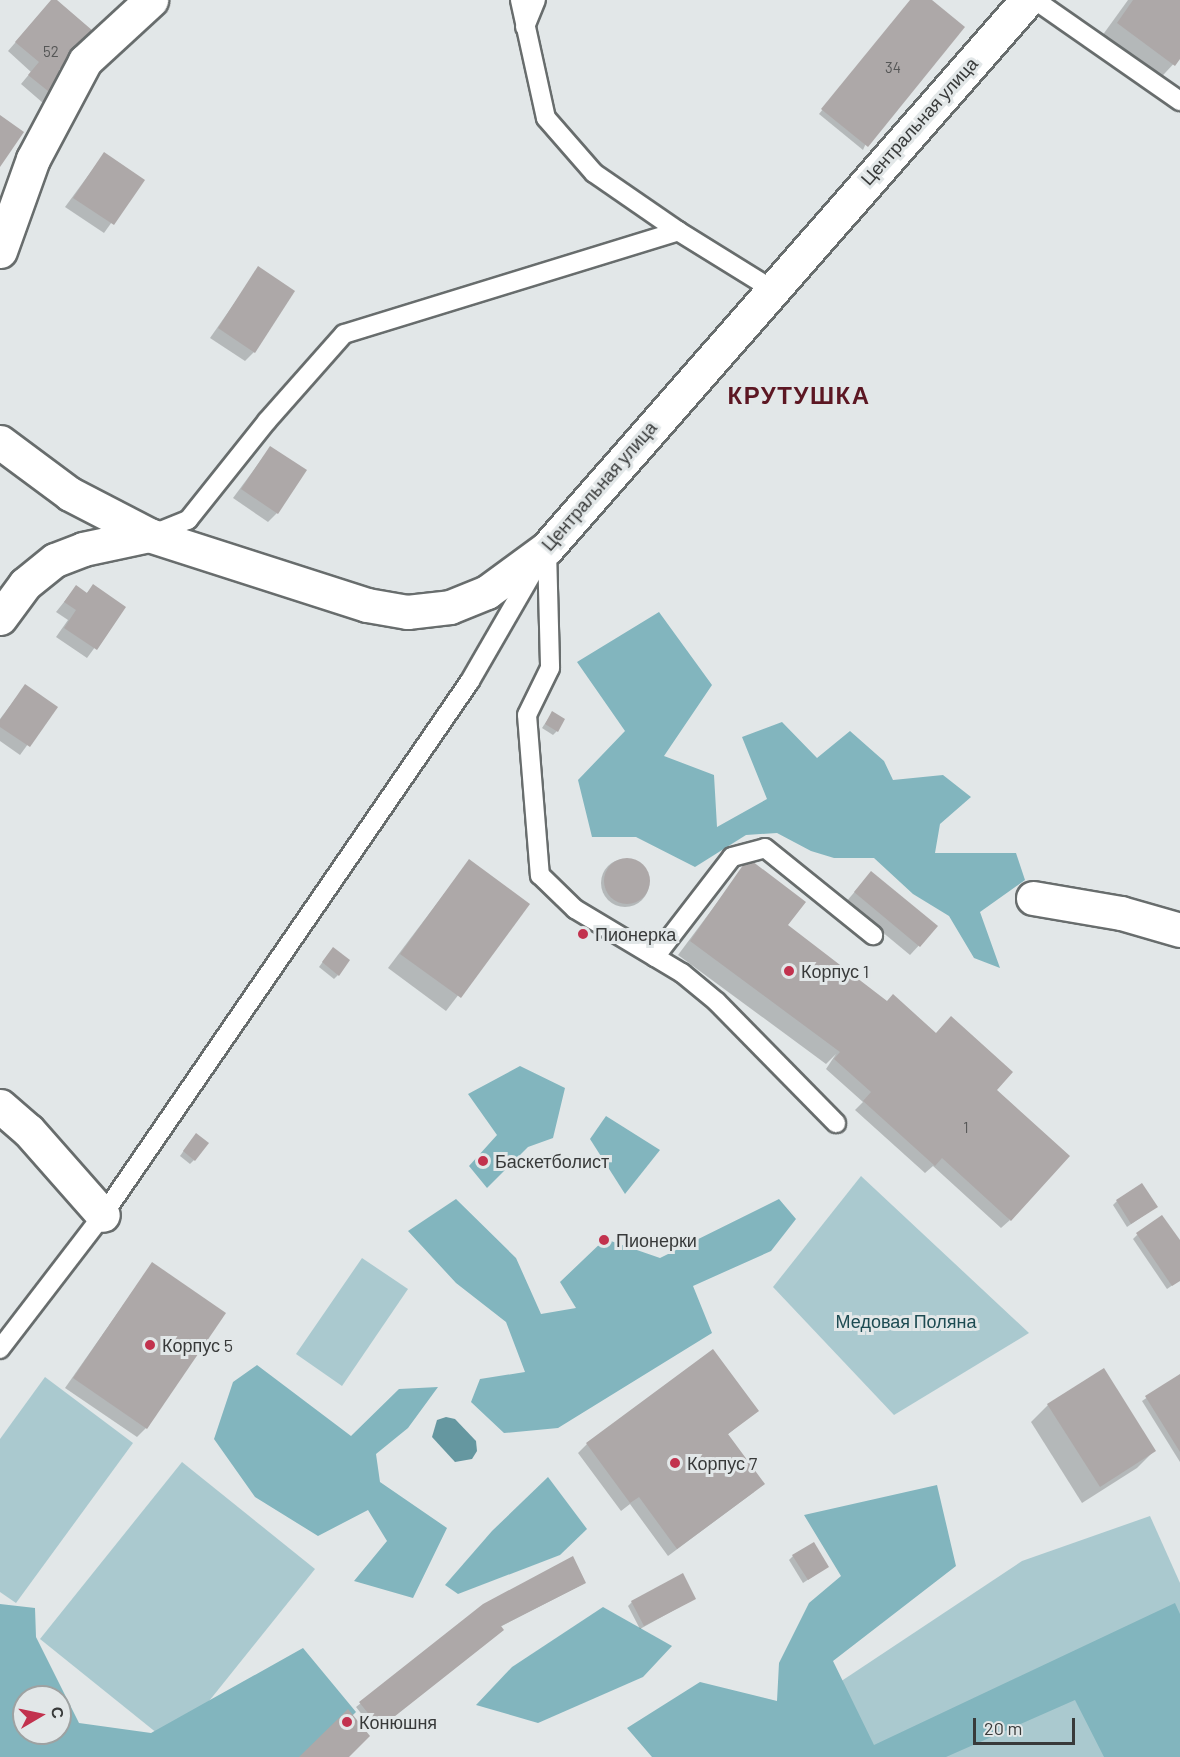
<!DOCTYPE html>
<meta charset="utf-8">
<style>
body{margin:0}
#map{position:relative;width:1180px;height:1757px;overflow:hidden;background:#e2e7e8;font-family:Barlow,sans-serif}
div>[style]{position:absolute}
.green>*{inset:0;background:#aac9cf}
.forest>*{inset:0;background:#82b5be}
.water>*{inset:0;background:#6597a0}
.shadow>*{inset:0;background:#0003}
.round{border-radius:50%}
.building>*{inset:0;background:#ada8a8}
.roads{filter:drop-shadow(2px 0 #686d6d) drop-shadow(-2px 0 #686d6d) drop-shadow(0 2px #686d6d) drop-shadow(0 -2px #686d6d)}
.service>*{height:18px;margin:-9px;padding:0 9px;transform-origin:9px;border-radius:9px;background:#fff}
.minor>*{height:33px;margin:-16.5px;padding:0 16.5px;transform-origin:16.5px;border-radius:16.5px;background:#fff}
.dots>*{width:16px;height:16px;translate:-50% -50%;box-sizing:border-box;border:3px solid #e2e7e8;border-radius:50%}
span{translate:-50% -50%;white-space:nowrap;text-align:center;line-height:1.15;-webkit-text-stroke:6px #e2e7e8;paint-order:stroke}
.number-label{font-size:15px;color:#555656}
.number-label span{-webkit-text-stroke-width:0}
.street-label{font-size:18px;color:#383a3a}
.poi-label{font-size:18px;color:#383a3a}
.left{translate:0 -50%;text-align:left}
.park-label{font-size:18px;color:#1d4b52}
.district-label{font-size:24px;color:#5c1723;font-weight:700;letter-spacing:1.5px}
.north{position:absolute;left:12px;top:1685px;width:60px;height:60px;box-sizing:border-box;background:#e2e7e8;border:2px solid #9ea2a2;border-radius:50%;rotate:81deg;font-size:16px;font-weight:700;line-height:24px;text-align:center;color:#383a3a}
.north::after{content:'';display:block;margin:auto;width:21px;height:27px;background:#c2324e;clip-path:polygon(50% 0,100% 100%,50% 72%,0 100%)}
.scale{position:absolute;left:973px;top:1718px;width:102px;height:27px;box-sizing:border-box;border:3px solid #383a3a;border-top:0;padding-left:8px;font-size:18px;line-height:21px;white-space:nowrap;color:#383a3a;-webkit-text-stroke:4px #e2e7e8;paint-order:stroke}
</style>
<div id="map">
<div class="green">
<i style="clip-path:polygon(861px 1176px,1029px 1333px,894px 1415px,773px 1287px)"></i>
<i style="clip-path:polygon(362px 1258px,408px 1289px,342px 1386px,296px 1354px)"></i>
<i style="clip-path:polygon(45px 1377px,133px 1443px,16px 1603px,0 1592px,0 1439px)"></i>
<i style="clip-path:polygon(182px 1462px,315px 1569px,173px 1746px,40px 1639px)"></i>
<i style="clip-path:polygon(1150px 1516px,1180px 1583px,1180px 1757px,727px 1757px,1022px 1561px)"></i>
</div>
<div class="forest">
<i style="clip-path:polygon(659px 612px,712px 685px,664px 756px,714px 775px,717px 827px,767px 799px,742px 737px,782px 722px,817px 758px,850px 731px,884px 761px,893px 780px,943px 775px,971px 797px,940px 824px,935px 853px,1016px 853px,1025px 880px,980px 912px,1000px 968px,974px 958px,949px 916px,913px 894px,874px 858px,834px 858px,811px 851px,777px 833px,746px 835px,695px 867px,636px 837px,592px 837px,578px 780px,625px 731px,577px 662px)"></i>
<i style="clip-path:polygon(520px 1066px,565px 1088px,553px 1138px,528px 1147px,487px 1188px,469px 1166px,497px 1135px,468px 1094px)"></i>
<i style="clip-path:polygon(606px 1116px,660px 1150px,625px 1194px,590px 1139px)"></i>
<i style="clip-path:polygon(456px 1199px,516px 1258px,541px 1314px,576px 1308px,560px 1282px,605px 1239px,660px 1258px,779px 1199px,796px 1219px,771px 1251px,693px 1286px,712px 1333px,558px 1428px,504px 1433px,471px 1402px,480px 1379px,525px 1372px,506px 1322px,456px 1283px,408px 1231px)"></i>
<i style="clip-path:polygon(257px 1365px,351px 1436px,399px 1389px,438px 1387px,408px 1428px,376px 1454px,380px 1482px,447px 1528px,413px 1598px,354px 1581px,387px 1541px,368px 1510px,318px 1536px,255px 1497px,214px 1439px,233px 1382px)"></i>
<i style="clip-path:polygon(548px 1477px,587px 1529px,560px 1555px,458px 1594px,445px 1585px,492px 1531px)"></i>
<i style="clip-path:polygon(937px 1485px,956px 1566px,833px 1661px,874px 1745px,1175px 1603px,1180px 1614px,1180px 1757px,1104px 1757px,1075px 1700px,946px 1757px,652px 1757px,627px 1728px,700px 1682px,777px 1701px,779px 1663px,809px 1603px,841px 1576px,804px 1515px)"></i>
<i style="clip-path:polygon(evenodd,0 1604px,35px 1608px,36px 1637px,79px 1723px,151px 1733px,303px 1648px,356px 1712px,310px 1757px,0 1757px,0 1604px,24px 1697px,60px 1697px,60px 1733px,24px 1733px,24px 1697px)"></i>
<i style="clip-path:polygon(603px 1607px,672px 1646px,643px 1677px,538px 1723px,476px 1705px,512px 1667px)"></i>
</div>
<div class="water">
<i style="clip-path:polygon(446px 1417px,455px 1419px,476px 1441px,477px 1451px,472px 1459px,455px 1462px,432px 1437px,437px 1420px)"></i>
</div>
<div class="shadow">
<i style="clip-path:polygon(52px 0,57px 71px,52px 94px,43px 103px,21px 84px,31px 72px,8px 51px)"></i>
<i style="clip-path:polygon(911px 0,929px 0,863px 150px,819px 114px)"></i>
<i style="clip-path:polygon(1128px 0,1180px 0,1180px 57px,1151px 88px,1094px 47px)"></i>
<i style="clip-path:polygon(104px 154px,142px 180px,104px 233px,65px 207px)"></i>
<i style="clip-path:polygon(259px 268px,254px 352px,245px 361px,210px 338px)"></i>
<i style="clip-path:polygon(270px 448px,277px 513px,268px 522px,233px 498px)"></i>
<i style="clip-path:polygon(93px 586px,124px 608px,87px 658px,56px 637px,68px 620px,56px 612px,76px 587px,86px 594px)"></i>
<i style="clip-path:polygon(25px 686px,55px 707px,20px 755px,0 741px,0 719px)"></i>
<i style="clip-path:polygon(552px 713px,557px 731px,553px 735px,542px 728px)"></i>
<i class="round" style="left:601px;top:859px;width:48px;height:48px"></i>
<i style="clip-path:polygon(749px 860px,785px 925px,1010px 1220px,1001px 1228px,933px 1166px,925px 1173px,855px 1110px,863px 1102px,826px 1069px,836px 1054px,826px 1064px,678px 955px)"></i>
<i style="clip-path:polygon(469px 861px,528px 904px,446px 1011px,388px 968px)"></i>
<i style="clip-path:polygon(863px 882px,936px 927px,910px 955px,846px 902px)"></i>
<i style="clip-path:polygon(329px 953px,338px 975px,334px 979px,319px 967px)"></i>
<i style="clip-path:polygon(192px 1139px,194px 1160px,190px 1164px,180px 1156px)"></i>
<i style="clip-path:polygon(1117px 1201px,1156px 1207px,1127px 1227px,1113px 1205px)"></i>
<i style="clip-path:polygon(1137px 1235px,1180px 1243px,1180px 1280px,1167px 1289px,1133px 1239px)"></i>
<i style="clip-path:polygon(152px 1264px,146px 1428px,137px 1437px,65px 1388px)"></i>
<i style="clip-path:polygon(1180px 1375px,1180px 1462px,1142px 1401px)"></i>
<i style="clip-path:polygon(1048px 1405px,1154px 1451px,1137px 1468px,1082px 1503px,1031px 1422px)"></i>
<i style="clip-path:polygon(757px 1410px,727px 1435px,754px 1492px,668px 1556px,630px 1504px,621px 1511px,578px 1453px,587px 1444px)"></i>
<i style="clip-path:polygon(793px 1556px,827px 1567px,803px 1583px,789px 1560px)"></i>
<i style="clip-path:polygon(585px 1583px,500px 1627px,498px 1634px,375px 1731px,356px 1707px,484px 1605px)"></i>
<i style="clip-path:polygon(694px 1599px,640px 1629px,628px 1606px,632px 1602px)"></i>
</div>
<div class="building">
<i style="clip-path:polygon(51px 0,57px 0,93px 31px,59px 70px,68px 78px,53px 95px,28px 75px,39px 62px,15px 42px)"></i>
<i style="clip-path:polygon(910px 0,932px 0,965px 27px,868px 147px,821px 109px)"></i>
<i style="clip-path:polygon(1133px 0,1180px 0,1180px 59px,1175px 66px,1117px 23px)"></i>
<i style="clip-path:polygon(0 115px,24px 132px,0 167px)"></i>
<i style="clip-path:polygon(104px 152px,145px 180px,114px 225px,73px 198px)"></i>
<i style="clip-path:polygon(258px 266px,295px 291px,255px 353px,218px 328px)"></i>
<i style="clip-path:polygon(270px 446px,307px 470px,278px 514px,241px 489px)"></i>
<i style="clip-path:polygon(93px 584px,126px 607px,97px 650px,64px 628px,76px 610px,64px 602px,76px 585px,87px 593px)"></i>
<i style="clip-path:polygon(25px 684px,58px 707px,30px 747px,0 727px,0 720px)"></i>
<i style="clip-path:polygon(552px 711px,565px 719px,558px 732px,545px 724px)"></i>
<i class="round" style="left:604px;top:858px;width:46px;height:46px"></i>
<i style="clip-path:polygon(748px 858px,806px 902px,788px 925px,887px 1001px,893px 994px,936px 1033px,951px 1016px,1013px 1072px,997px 1090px,1070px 1156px,1011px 1221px,942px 1158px,935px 1166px,863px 1101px,871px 1092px,834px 1059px,840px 1052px,690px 941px)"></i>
<i style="clip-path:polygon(469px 859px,530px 904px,461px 998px,400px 954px)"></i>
<i style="clip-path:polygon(871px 871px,938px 926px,920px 947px,854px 892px)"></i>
<i style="clip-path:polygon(333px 947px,350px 960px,339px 976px,322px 962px)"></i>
<i style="clip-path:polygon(196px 1133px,209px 1143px,195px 1161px,183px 1151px)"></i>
<i style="clip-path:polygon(1142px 1183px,1158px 1207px,1131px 1224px,1116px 1200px)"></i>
<i style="clip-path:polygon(1162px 1215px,1180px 1240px,1180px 1281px,1172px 1286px,1136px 1233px)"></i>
<i style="clip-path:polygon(152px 1262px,226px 1313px,147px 1429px,73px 1378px)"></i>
<i style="clip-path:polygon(713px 1349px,759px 1411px,728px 1434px,765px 1484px,677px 1549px,639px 1497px,630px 1503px,586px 1443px)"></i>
<i style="clip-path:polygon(1104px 1368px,1156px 1451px,1100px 1487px,1047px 1404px)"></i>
<i style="clip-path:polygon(1180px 1374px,1180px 1452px,1145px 1396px)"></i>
<i style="clip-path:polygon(814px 1542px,829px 1567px,808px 1580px,792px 1555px)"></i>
<i style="clip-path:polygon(573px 1556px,586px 1583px,501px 1626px,504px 1630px,380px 1728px,359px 1702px,483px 1604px)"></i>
<i style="clip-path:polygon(683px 1573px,696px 1599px,644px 1626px,631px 1601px)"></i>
<i style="clip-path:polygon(348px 1709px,370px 1736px,349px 1757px,299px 1757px)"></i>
</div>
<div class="roads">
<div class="service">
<i style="left:520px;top:0;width:121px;rotate:77.6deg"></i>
<i style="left:546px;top:118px;width:73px;rotate:48.9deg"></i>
<i style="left:594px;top:173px;width:102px;rotate:34.6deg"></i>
<i style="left:1035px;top:0;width:177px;rotate:34.9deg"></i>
<i style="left:525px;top:27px;width:29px;rotate:-68deg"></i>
<i style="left:153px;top:534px;width:38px;rotate:-22deg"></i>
<i style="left:188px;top:520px;width:127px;rotate:-51.4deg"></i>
<i style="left:267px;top:421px;width:116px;rotate:-48.5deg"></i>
<i style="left:344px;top:334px;width:350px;rotate:-17.1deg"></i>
<i style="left:678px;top:231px;width:108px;rotate:31.8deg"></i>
<i style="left:547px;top:550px;width:118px;rotate:88.5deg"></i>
<i style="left:550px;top:668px;width:52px;rotate:116.1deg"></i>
<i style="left:527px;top:715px;width:161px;rotate:85.4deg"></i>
<i style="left:540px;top:875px;width:49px;rotate:44.2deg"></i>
<i style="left:575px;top:909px;width:125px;rotate:30.9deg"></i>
<i style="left:682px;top:973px;width:45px;rotate:39.6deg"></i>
<i style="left:717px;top:1002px;width:170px;rotate:45.5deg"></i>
<i style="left:655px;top:957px;width:126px;rotate:-52.4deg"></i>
<i style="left:732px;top:857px;width:34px;rotate:-15deg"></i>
<i style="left:765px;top:848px;width:139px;rotate:38.9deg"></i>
<i style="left:0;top:1349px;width:169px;rotate:-52.5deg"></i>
<i style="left:103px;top:1215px;width:648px;rotate:-55.5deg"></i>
<i style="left:470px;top:681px;width:136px;rotate:-60deg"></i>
</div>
<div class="minor">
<i style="left:0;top:251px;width:98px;rotate:-70.3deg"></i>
<i style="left:33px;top:159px;width:111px;rotate:-62deg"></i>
<i style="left:85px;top:61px;width:90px;rotate:-42.7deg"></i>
<i style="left:0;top:442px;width:87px;rotate:36.6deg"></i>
<i style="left:70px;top:494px;width:89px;rotate:27.4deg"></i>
<i style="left:149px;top:535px;width:229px;rotate:17.8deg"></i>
<i style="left:367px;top:605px;width:41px;rotate:9.9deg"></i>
<i style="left:407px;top:612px;width:43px;rotate:-6.6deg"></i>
<i style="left:450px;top:607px;width:40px;rotate:-22deg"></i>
<i style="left:487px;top:592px;width:74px;rotate:-36.3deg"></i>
<i style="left:547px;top:548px;width:728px;rotate:-48.78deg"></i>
<i style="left:0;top:618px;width:42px;rotate:-53.7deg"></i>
<i style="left:25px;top:584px;width:38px;rotate:-39deg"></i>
<i style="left:55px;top:560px;width:30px;rotate:-21deg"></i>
<i style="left:83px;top:549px;width:67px;rotate:-12deg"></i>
<i style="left:1033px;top:898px;width:89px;rotate:9.7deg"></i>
<i style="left:1121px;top:913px;width:61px;rotate:16.1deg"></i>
<i style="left:0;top:1106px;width:37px;rotate:41deg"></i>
<i style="left:28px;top:1130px;width:113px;rotate:48.6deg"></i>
</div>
</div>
<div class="dots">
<i style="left:583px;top:934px;background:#c2324e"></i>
<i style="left:789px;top:971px;background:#c2324e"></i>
<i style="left:483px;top:1161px;background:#c2324e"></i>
<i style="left:604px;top:1240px;background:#c2324e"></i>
<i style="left:150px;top:1345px;background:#c2324e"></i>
<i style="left:675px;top:1463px;background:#c2324e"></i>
<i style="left:347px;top:1722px;background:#c2324e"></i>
</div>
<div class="number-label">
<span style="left:51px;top:52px">52</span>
<span style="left:893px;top:68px">34</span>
<span style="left:966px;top:1128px">1</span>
</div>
<div class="street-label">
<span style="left:919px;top:121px;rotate:-48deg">Центральная улица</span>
<span style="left:599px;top:486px;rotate:-49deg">Центральная улица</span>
</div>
<div class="poi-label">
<span class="left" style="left:595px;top:934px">Пионерка</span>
<span class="left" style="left:801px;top:971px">Корпус 1</span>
<span class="left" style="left:495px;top:1161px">Баскетболист</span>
<span class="left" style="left:616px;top:1240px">Пионерки</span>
<span class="left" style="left:162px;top:1345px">Корпус 5</span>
<span class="left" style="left:687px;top:1463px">Корпус 7</span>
<span class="left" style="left:359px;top:1722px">Конюшня</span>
</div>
<div class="park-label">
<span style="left:906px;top:1321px">Медовая Поляна</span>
</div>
<div class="district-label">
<span style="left:799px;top:395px">КРУТУШКА</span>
</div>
<div class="north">С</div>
<div class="scale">20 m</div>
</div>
